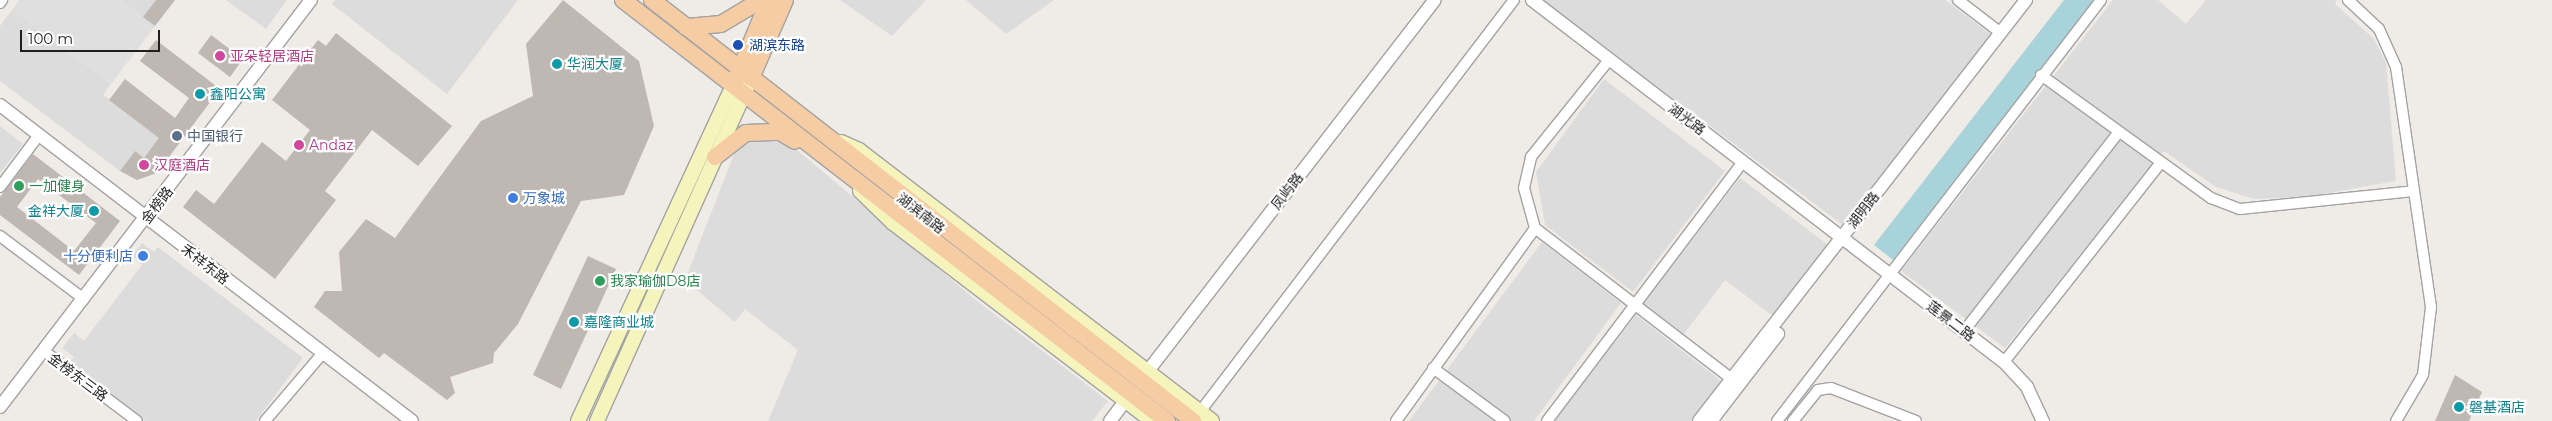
<!DOCTYPE html>
<meta charset="utf-8">
<style>
body{margin:0}
#map{position:relative;width:2552px;height:421px;overflow:hidden;background:#efebe6;font-family:Montserrat,"Noto Sans SC",sans-serif}
div>[style]{position:absolute}
.residential>*{inset:0;background:#dddcdc}
.parking>*{inset:0;background:#dfdfdf}
.water>*{inset:0;background:#a9d3da}
.building>*{inset:0;background:#bfb7b2}
.roads{filter:drop-shadow(1px 0 #a3a3a3) drop-shadow(-1px 0 #a3a3a3) drop-shadow(0 1px #a3a3a3) drop-shadow(0 -1px #a3a3a3)}
.minor>*{height:10px;margin:-5px;padding:0 5px;transform-origin:5px;border-radius:5px;background:#fff}
.tertiary>*{height:12px;margin:-6px;padding:0 6px;transform-origin:6px;border-radius:6px;background:#fff}
.secondary>*{height:14px;margin:-7px;padding:0 7px;transform-origin:7px;border-radius:7px;background:#f6f4bd}
.primary>*{height:16px;margin:-8px;padding:0 8px;transform-origin:8px;border-radius:8px;background:#f6cca4}
.dots>*{width:14px;height:14px;translate:-50% -50%;box-sizing:border-box;border:2px solid #fff;border-radius:50%}
span{translate:-50% -50%;white-space:nowrap;text-align:center;line-height:1.15;-webkit-text-stroke:4.5px #fff;paint-order:stroke}
.transit-label{font-size:14px;color:#164399}
.left{translate:0 -50%;text-align:left}
.hotel-label{font-size:14px;color:#b23c85}
.culture-label{font-size:14px;color:#0d838f}
.right{translate:-100% -50%;text-align:right}
.street-label{font-size:14px;color:#1f1f1f}
.service-label{font-size:14px;color:#4e5e75}
.leisure-label{font-size:14px;color:#27864d}
.shop-label{font-size:14px;color:#366cbe}
.scale{position:absolute;left:20px;top:30px;width:140px;height:22px;box-sizing:border-box;border:2px solid #1f1f1f;border-top:0;padding-left:6px;font-size:15px;line-height:18px;white-space:nowrap;color:#1f1f1f;-webkit-text-stroke:4px #fff;paint-order:stroke}
</style>
<div id="map">
<div class="residential">
<i style="clip-path:polygon(121px 0,156px 0,143px 17px)"></i>
<i style="clip-path:polygon(226px 0,287px 0,266px 29px)"></i>
<i style="clip-path:polygon(335px 0,518px 0,447px 94px,332px 4px)"></i>
<i style="clip-path:polygon(840px 0,926px 0,892px 36px)"></i>
<i style="clip-path:polygon(966px 0,1054px 0,1006px 34px)"></i>
<i style="clip-path:polygon(1541px 0,1945px 0,1990px 34px,1847px 228px)"></i>
<i style="clip-path:polygon(2113px 0,2158px 0,2186px 24px,2206px 0,2337px 0,2335px 4px,2374px 39px,2386px 63px,2396px 181px,2311px 196px,2254px 199px,2216px 187px,2164px 151px,2005px 348px,1901px 271px)"></i>
<i style="clip-path:polygon(12px 10px,111px 84px,103px 95px,175px 149px,144px 158px,135px 151px,120px 171px,0 81px,0 26px)"></i>
<i style="clip-path:polygon(1604px 79px,1725px 171px,1633px 292px,1545px 225px,1536px 172px)"></i>
<i style="clip-path:polygon(0 126px,23px 144px,0 173px)"></i>
<i style="clip-path:polygon(771px 136px,797px 150px,977px 301px,1108px 401px,1092px 421px,768px 421px,798px 350px,745px 309px,735px 322px,685px 280px,736px 149px,751px 139px)"></i>
<i style="clip-path:polygon(1740px 178px,1828px 245px,1773px 316px,1725px 280px,1683px 335px,1643px 304px)"></i>
<i style="clip-path:polygon(1542px 242px,1621px 303px,1534px 421px,1409px 421px)"></i>
<i style="clip-path:polygon(142px 243px,154px 252px,158px 247px,303px 358px,256px 421px,145px 421px,69px 362px,74px 357px,62px 348px,74px 333px,84px 341px,142px 265px,132px 256px)"></i>
<i style="clip-path:polygon(1636px 315px,1721px 381px,1691px 421px,1554px 421px)"></i>
</div>
<div class="parking">
<i style="clip-path:polygon(19px 0,121px 0,155px 26px,111px 84px,12px 10px)"></i>
</div>
<div class="water">
<i style="clip-path:polygon(2064px 0,2094px 0,1893px 260px,1874px 245px)"></i>
</div>
<div class="building">
<i style="clip-path:polygon(156px 0,175px 0,155px 26px,143px 17px)"></i>
<i style="clip-path:polygon(563px 0,639px 61px,654px 126px,624px 195px,581px 201px,518px 324px,494px 353px,493px 363px,450px 377px,455px 393px,447px 400px,384px 353px,379px 358px,314px 307px,325px 291px,342px 291px,339px 252px,366px 219px,395px 238px,481px 121px,533px 96px,526px 44px)"></i>
<i style="clip-path:polygon(336px 33px,452px 126px,418px 166px,372px 130px,325px 191px,336px 200px,275px 279px,183px 207px,196px 190px,214px 204px,262px 142px,286px 161px,310px 130px,272px 100px,318px 40px,326px 46px)"></i>
<i style="clip-path:polygon(211px 35px,243px 59px,230px 77px,198px 53px)"></i>
<i style="clip-path:polygon(156px 40px,220px 89px,157px 173px,137px 180px,120px 171px,135px 151px,144px 158px,159px 138px,109px 100px,125px 79px,175px 118px,189px 98px,140px 61px)"></i>
<i style="clip-path:polygon(evenodd,33px 154px,120px 221px,79px 275px,0 215px,0 197px,33px 154px,38px 179px,96px 223px,74px 251px,17px 207px,38px 179px)"></i>
<i style="clip-path:polygon(588px 256px,616px 269px,561px 389px,533px 375px)"></i>
<i style="clip-path:polygon(2455px 375px,2482px 392px,2469px 421px,2435px 421px)"></i>
</div>
<div class="roads">
<div class="minor">
<i style="left:1958px;top:0;width:54px;rotate:37.5deg"></i>
<i style="left:2348px;top:0;width:42px;rotate:43.1deg"></i>
<i style="left:2379px;top:29px;width:42px;rotate:65.9deg"></i>
<i style="left:2396px;top:67px;width:243px;rotate:81.7deg"></i>
<i style="left:2431px;top:307px;width:68px;rotate:96.7deg"></i>
<i style="left:2423px;top:375px;width:53px;rotate:120.4deg"></i>
<i style="left:0;top:3px;width:4px;rotate:-56deg"></i>
<i style="left:2041px;top:75px;width:210px;rotate:35.9deg"></i>
<i style="left:2211px;top:198px;width:31px;rotate:21deg"></i>
<i style="left:2240px;top:209px;width:174px;rotate:-5.9deg"></i>
<i style="left:0;top:187px;width:65px;rotate:-53.1deg"></i>
<i style="left:1535px;top:228px;width:248px;rotate:37.5deg"></i>
<i style="left:0;top:236px;width:105px;rotate:36.9deg"></i>
<i style="left:1964px;top:331px;width:251px;rotate:-52.1deg"></i>
<i style="left:44px;top:351px;width:116px;rotate:37deg"></i>
<i style="left:2004px;top:362px;width:252px;rotate:-51.8deg"></i>
<i style="left:1433px;top:368px;width:89px;rotate:36.4deg"></i>
<i style="left:1196px;top:417px;width:524px;rotate:-52.67deg"></i>
<i style="left:265px;top:421px;width:88px;rotate:-49.6deg"></i>
<i style="left:1396px;top:421px;width:238px;rotate:-54.2deg"></i>
<i style="left:1535px;top:228px;width:41px;rotate:-105.4deg"></i>
<i style="left:1524px;top:188px;width:32px;rotate:-77deg"></i>
<i style="left:1531px;top:157px;width:124px;rotate:-51.2deg"></i>
<i style="left:1547px;top:421px;width:325px;rotate:-52.9deg"></i>
<i style="left:1777px;top:421px;width:531px;rotate:-52.42deg"></i>
<i style="left:1793px;top:421px;width:40px;rotate:-51deg"></i>
<i style="left:1818px;top:390px;width:13px;rotate:-9deg"></i>
<i style="left:1831px;top:388px;width:91px;rotate:21.2deg"></i>
</div>
<div class="tertiary">
<i style="left:1532px;top:0;width:595px;rotate:37.49deg"></i>
<i style="left:2004px;top:362px;width:34px;rotate:47deg"></i>
<i style="left:2027px;top:387px;width:38px;rotate:65deg"></i>
<i style="left:0;top:105px;width:519px;rotate:37.49deg"></i>
<i style="left:1141px;top:380px;width:480px;rotate:-52.3deg"></i>
<i style="left:0;top:407px;width:512px;rotate:-52.62deg"></i>
<i style="left:1110px;top:421px;width:35px;rotate:-53deg"></i>
<i style="left:1699px;top:421px;width:533px;rotate:-52.16deg"></i>
<i style="left:1711px;top:421px;width:110px;rotate:-52.4deg"></i>
</div>
<div class="secondary">
<i style="left:841px;top:142px;width:20px;rotate:24deg"></i>
<i style="left:859px;top:150px;width:445px;rotate:37.5deg"></i>
<i style="left:860px;top:191px;width:46px;rotate:44.1deg"></i>
<i style="left:893px;top:223px;width:326px;rotate:37.4deg"></i>
<i style="left:578px;top:421px;width:371px;rotate:-65.2deg"></i>
<i style="left:597px;top:421px;width:376px;rotate:-65.8deg"></i>
</div>
<div class="primary">
<i style="left:623px;top:0;width:688px;rotate:37.74deg"></i>
<i style="left:652px;top:0;width:686px;rotate:37.89deg"></i>
<i style="left:686px;top:27px;width:35px;rotate:-5deg"></i>
<i style="left:721px;top:24px;width:47px;rotate:-31deg"></i>
<i style="left:751px;top:78px;width:85px;rotate:-66.4deg"></i>
<i style="left:736px;top:79px;width:86px;rotate:-67.3deg"></i>
<i style="left:715px;top:157px;width:39px;rotate:-38deg"></i>
<i style="left:746px;top:133px;width:34px;rotate:-2deg"></i>
<i style="left:780px;top:132px;width:17px;rotate:31deg"></i>
</div>
</div>
<div class="dots">
<i style="left:738px;top:45px;background:#1a4fb4"></i>
<i style="left:220px;top:56px;background:#d1479c"></i>
<i style="left:557px;top:64px;background:#0f9aa8"></i>
<i style="left:200px;top:94px;background:#0f9aa8"></i>
<i style="left:177px;top:136px;background:#5c6f8a"></i>
<i style="left:299px;top:145px;background:#d1479c"></i>
<i style="left:144px;top:165px;background:#d1479c"></i>
<i style="left:19px;top:186px;background:#2e9e5b"></i>
<i style="left:513px;top:198px;background:#3f7fe0"></i>
<i style="left:94px;top:211px;background:#0f9aa8"></i>
<i style="left:143px;top:256px;background:#3f7fe0"></i>
<i style="left:600px;top:281px;background:#2e9e5b"></i>
<i style="left:574px;top:322px;background:#0f9aa8"></i>
<i style="left:2459px;top:407px;background:#0f9aa8"></i>
</div>
<div class="transit-label">
<span class="left" style="left:749px;top:45px">湖滨东路</span>
</div>
<div class="hotel-label">
<span class="left" style="left:230px;top:56px">亚朵轻居酒店</span>
<span class="left" style="left:309px;top:145px">Andaz</span>
<span class="left" style="left:154px;top:165px">汉庭酒店</span>
</div>
<div class="culture-label">
<span class="left" style="left:567px;top:64px">华润大厦</span>
<span class="left" style="left:210px;top:94px">鑫阳公寓</span>
<span class="right" style="left:84px;top:211px">金祥大厦</span>
<span class="left" style="left:584px;top:322px">嘉隆商业城</span>
<span class="left" style="left:2469px;top:407px">磐基酒店</span>
</div>
<div class="street-label">
<span style="left:1687px;top:119px;rotate:37deg">湖光路</span>
<span style="left:1287px;top:191px;rotate:-52deg">凤屿路</span>
<span style="left:157px;top:205px;rotate:-53deg">金榜路</span>
<span style="left:1863px;top:210px;rotate:-52deg">湖明路</span>
<span style="left:921px;top:213px;rotate:38deg">湖滨南路</span>
<span style="left:205px;top:264px;rotate:38deg">禾祥东路</span>
<span style="left:1951px;top:321px;rotate:37deg">莲景二路</span>
<span style="left:78px;top:377px;rotate:37deg">金榜东三路</span>
</div>
<div class="service-label">
<span class="left" style="left:187px;top:136px">中国银行</span>
</div>
<div class="leisure-label">
<span class="left" style="left:29px;top:186px">一加健身</span>
<span class="left" style="left:610px;top:281px">我家瑜伽D8店</span>
</div>
<div class="shop-label">
<span class="left" style="left:523px;top:198px">万象城</span>
<span class="right" style="left:133px;top:256px">十分便利店</span>
</div>
<div class="scale">100 m</div>
</div>
